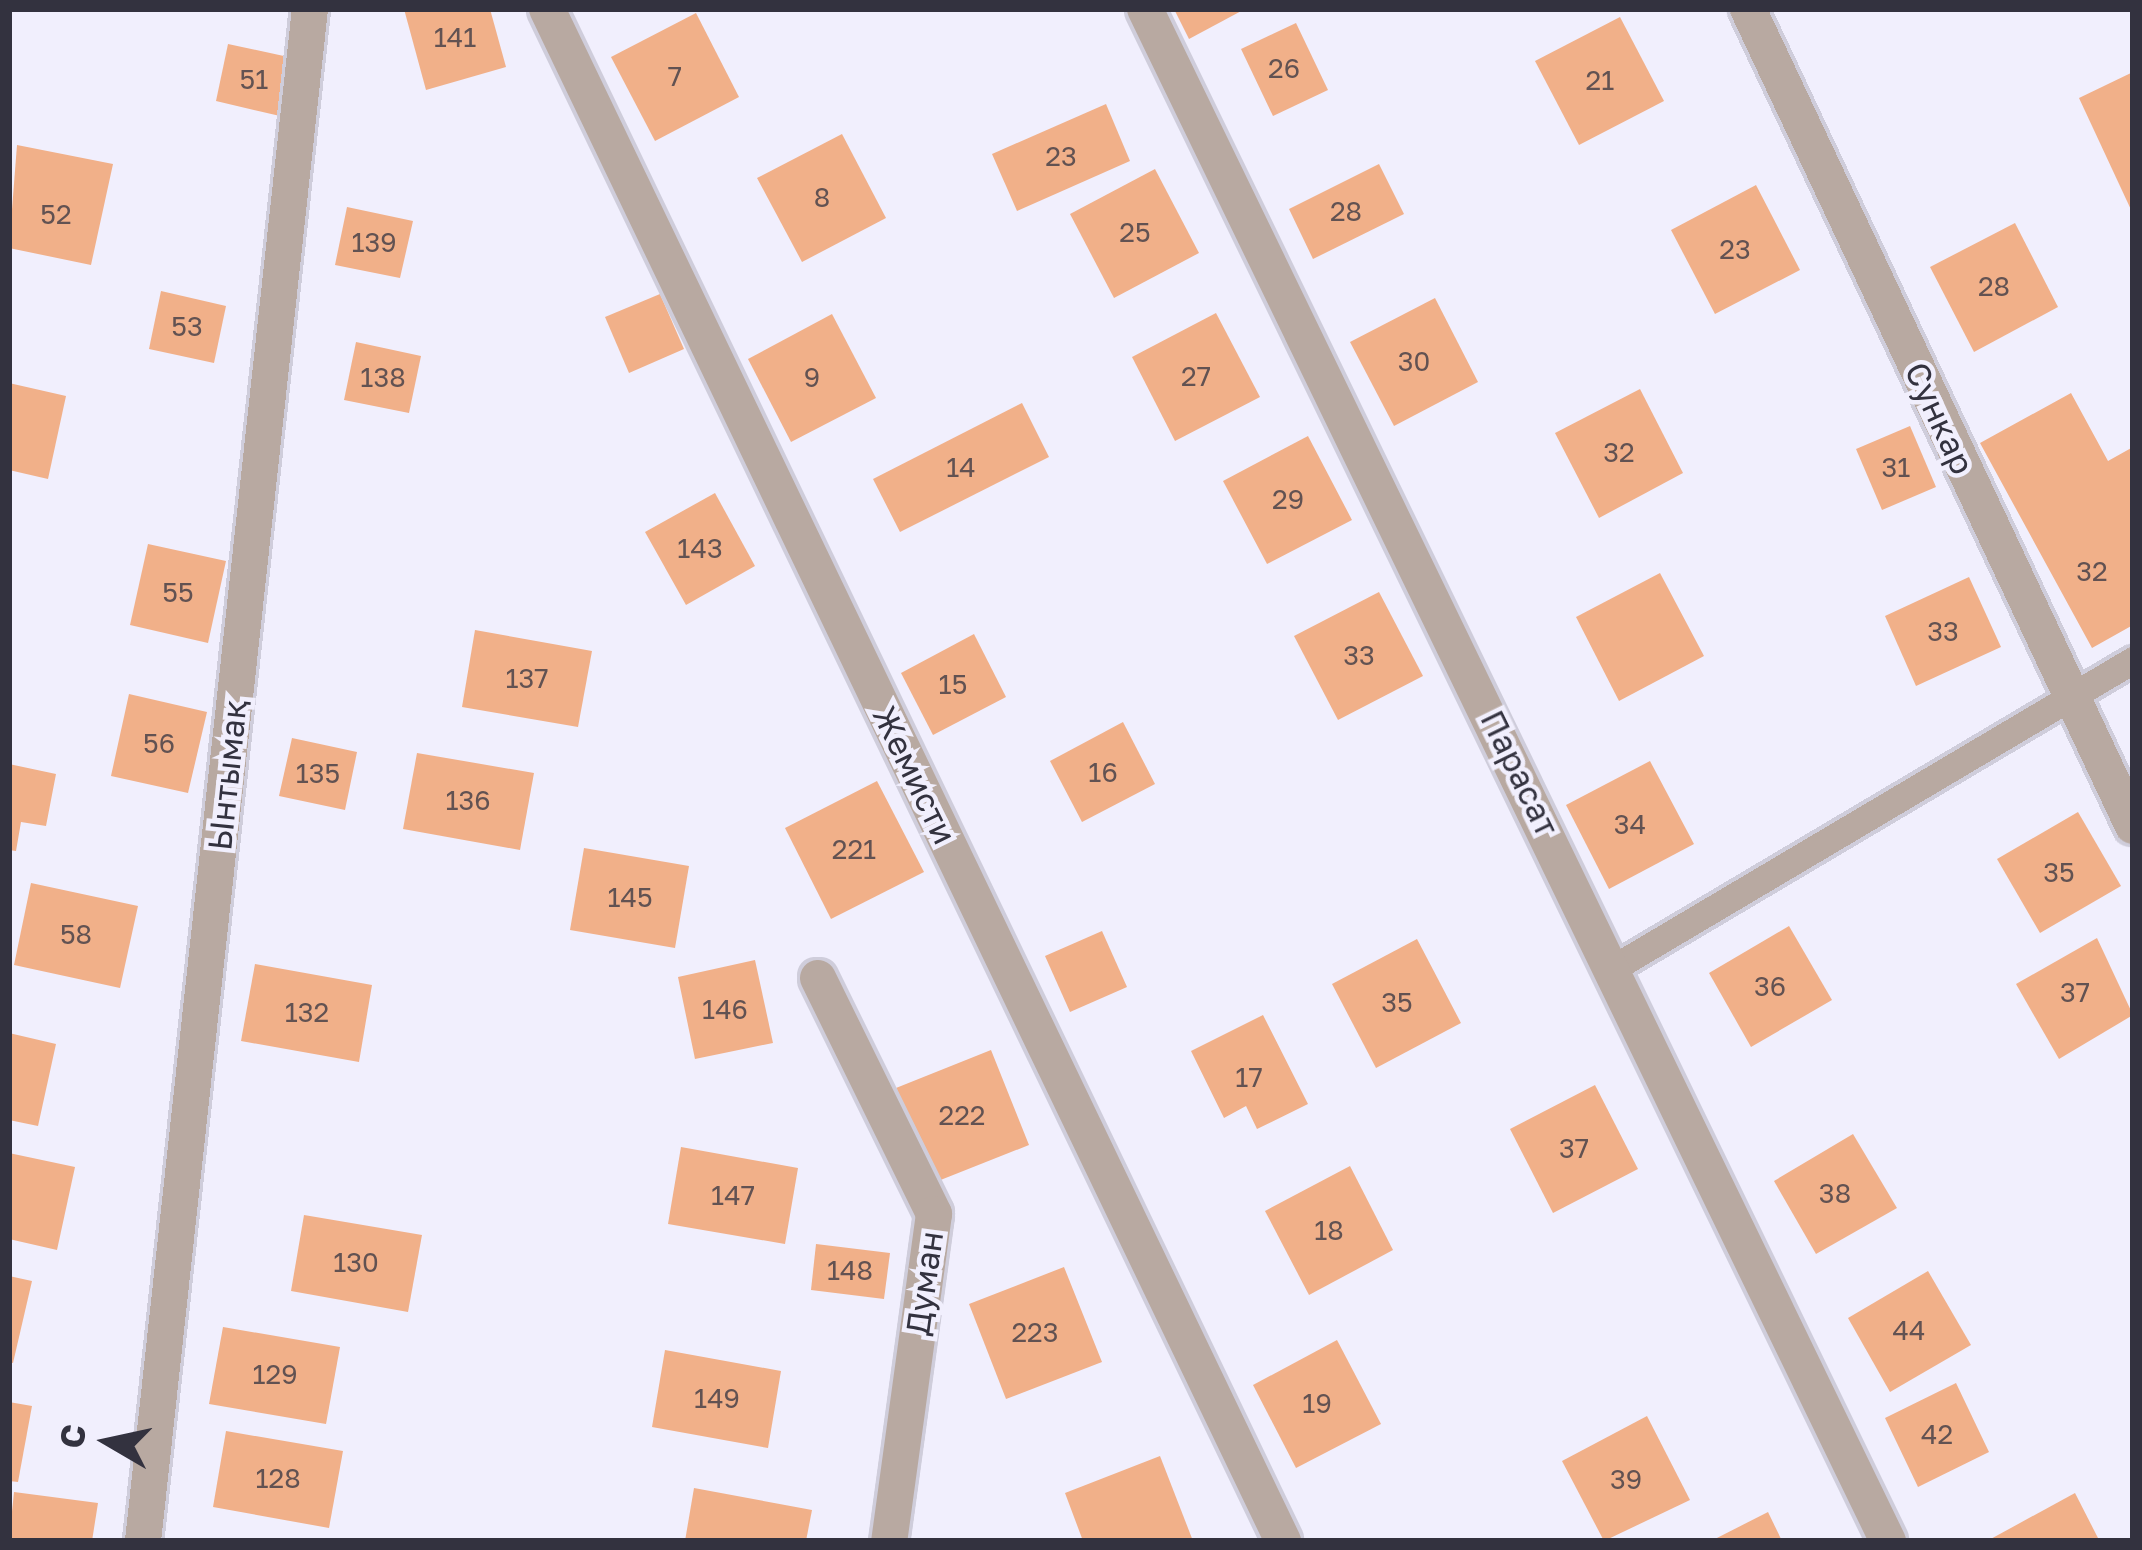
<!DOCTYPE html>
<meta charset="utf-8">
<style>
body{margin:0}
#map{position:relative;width:2142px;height:1550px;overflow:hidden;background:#f1effd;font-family:"Golos Text",sans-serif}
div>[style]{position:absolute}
.building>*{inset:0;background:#f1b089}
.roads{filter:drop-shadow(3px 0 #cfcddb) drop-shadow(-3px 0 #cfcddb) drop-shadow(0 3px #cfcddb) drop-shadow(0 -3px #cfcddb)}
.lane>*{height:27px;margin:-13.5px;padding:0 13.5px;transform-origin:13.5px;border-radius:13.5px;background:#b8a9a1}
.street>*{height:36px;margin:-18px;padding:0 18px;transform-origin:18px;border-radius:18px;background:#b8a9a1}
span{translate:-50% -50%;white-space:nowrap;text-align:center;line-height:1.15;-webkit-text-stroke:9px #f1effd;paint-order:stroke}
.number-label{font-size:27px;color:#625252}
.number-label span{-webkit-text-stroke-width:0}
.street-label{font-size:33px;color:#33323f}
.frame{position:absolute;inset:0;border:12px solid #33323f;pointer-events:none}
.north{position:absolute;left:48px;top:1382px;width:120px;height:120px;-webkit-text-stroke:9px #f1effd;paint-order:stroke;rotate:279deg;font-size:33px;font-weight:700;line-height:48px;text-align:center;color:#33323f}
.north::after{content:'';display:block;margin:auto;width:42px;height:54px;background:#33323f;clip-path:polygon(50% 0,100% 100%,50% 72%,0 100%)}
</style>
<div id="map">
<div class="building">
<i style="clip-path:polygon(404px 9px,490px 9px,506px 67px,426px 90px)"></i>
<i style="clip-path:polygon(1174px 9px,1245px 9px,1189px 39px)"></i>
<i style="clip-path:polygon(696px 13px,739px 97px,655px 141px,611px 57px)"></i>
<i style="clip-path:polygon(1620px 17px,1664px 101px,1579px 145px,1535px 61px)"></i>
<i style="clip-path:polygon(1296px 23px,1328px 90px,1273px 116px,1241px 49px)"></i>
<i style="clip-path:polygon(228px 44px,293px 58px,280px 116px,216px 101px)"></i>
<i style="clip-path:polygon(2133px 72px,2133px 214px,2079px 98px)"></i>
<i style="clip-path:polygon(1106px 104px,1130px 161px,1017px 211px,992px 154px)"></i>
<i style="clip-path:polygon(842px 134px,886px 218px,802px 262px,757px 178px)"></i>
<i style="clip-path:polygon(17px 145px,113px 164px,91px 265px,9px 248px)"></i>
<i style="clip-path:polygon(1379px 164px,1404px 214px,1313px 259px,1289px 209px)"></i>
<i style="clip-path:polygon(1155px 169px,1199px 253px,1114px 298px,1070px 214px)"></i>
<i style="clip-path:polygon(1756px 185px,1800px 270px,1715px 314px,1671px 230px)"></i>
<i style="clip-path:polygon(347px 207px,413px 221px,400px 278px,335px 265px)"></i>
<i style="clip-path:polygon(2015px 223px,2058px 307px,1974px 352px,1930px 267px)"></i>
<i style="clip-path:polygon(161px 291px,226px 306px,214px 363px,149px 349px)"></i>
<i style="clip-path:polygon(660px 294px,684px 349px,629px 373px,605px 317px)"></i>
<i style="clip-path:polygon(1435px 298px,1478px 382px,1394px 426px,1350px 342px)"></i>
<i style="clip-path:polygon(1216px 313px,1260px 397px,1175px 441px,1132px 357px)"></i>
<i style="clip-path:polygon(832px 314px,876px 398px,791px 442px,748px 359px)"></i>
<i style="clip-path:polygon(356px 342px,421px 356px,409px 413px,344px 400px)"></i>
<i style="clip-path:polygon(9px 383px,66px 396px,48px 479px,9px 470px)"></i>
<i style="clip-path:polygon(1640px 389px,1683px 473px,1599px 518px,1555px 433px)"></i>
<i style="clip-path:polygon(2071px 393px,2108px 461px,2133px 447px,2133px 625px,2092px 648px,1980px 443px)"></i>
<i style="clip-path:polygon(1022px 403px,1049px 457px,900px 532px,873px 479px)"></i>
<i style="clip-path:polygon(1910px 426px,1936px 487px,1882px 510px,1856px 449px)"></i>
<i style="clip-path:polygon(1308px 436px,1352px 520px,1267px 564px,1223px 481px)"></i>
<i style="clip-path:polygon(715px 493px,755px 566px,686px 605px,645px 532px)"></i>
<i style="clip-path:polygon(148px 544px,226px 561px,208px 643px,130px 625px)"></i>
<i style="clip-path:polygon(1660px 573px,1704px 656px,1619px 701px,1576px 617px)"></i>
<i style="clip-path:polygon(1969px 577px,2001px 647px,1916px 686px,1885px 616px)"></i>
<i style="clip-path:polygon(1379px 592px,1423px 676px,1338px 720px,1294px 636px)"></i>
<i style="clip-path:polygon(475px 630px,592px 651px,578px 727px,462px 707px)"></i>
<i style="clip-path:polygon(974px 634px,1006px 697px,933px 735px,901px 673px)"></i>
<i style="clip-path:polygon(129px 694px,207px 712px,188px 793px,111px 776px)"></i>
<i style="clip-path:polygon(1123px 722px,1155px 784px,1082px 822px,1050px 761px)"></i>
<i style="clip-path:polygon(292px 738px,357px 752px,345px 810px,279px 796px)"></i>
<i style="clip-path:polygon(417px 753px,534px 773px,520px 850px,403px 829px)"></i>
<i style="clip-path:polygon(1650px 761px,1694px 844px,1609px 889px,1566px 805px)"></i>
<i style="clip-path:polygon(9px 764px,56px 774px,46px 826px,21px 822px,16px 851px,9px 850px)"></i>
<i style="clip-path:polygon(877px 781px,924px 872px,831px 919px,785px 828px)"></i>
<i style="clip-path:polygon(2078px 812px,2121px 886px,2040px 933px,1997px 859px)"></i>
<i style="clip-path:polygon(584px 848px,689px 866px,675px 948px,570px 930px)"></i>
<i style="clip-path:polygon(31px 883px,138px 906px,120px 988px,14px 965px)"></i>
<i style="clip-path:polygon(1789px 926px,1832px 1000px,1751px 1047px,1709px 973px)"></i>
<i style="clip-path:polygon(1102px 931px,1127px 987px,1070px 1012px,1045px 956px)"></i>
<i style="clip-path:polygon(2097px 938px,2133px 1015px,2059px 1059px,2016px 984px)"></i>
<i style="clip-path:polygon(1417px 939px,1461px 1023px,1376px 1068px,1332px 984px)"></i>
<i style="clip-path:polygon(755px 960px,773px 1043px,695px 1059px,678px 977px)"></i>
<i style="clip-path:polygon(255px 964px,372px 985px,359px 1062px,241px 1041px)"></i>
<i style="clip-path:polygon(1263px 1015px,1308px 1104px,1257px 1129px,1246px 1106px,1224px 1118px,1191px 1051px)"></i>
<i style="clip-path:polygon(9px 1033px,56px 1044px,38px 1126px,9px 1120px)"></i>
<i style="clip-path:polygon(991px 1050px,1029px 1145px,933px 1183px,896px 1088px)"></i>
<i style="clip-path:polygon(1595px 1085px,1638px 1169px,1553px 1213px,1510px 1129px)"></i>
<i style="clip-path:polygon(1853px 1134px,1897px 1208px,1816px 1254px,1774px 1181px)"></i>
<i style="clip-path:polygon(681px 1147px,798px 1168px,785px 1244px,668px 1224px)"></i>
<i style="clip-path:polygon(9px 1153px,75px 1167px,57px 1250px,9px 1239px)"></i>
<i style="clip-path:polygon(1350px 1166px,1393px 1250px,1309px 1295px,1265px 1211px)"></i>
<i style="clip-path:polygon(304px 1215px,422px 1235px,408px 1312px,291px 1291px)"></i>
<i style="clip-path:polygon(816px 1244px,890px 1253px,884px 1299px,811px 1290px)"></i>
<i style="clip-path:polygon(1064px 1267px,1102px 1362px,1006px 1399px,969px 1304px)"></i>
<i style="clip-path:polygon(1928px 1271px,1971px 1345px,1890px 1392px,1848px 1318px)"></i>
<i style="clip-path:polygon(9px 1276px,32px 1281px,13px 1363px,9px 1362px)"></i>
<i style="clip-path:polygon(223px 1327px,340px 1347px,326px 1424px,209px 1404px)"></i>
<i style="clip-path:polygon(1337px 1340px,1381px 1424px,1296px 1468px,1253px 1385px)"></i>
<i style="clip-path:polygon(665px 1350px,781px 1371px,768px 1448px,652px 1427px)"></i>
<i style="clip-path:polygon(1956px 1383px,1989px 1452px,1918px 1487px,1885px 1418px)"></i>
<i style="clip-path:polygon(9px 1402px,32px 1406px,18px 1482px,9px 1481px)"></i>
<i style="clip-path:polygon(1647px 1416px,1690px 1500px,1604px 1541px,1562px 1461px)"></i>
<i style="clip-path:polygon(226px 1431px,343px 1451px,329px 1528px,213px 1507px)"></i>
<i style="clip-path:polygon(1160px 1456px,1193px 1541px,1083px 1541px,1065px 1493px)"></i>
<i style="clip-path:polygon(694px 1488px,812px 1510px,806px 1541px,685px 1541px)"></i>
<i style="clip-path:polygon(14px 1492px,98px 1503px,92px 1541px,9px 1541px)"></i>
<i style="clip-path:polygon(2075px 1493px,2098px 1538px,2092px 1541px,1987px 1541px)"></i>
<i style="clip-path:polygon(1768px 1512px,1782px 1541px,1711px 1541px)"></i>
</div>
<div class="roads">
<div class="lane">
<i style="left:1615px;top:967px;width:602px;rotate:-30.65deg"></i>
</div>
<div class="street">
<i style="left:547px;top:9px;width:1700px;rotate:64.34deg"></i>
<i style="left:1145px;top:9px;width:1703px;rotate:64.13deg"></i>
<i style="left:1748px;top:9px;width:903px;rotate:64.77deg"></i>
<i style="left:818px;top:978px;width:263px;rotate:63.8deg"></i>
<i style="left:934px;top:1214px;width:330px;rotate:97.8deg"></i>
<i style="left:143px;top:1541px;width:1541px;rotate:-83.78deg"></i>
</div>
</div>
<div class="number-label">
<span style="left:455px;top:38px">141</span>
<span style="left:1284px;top:69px">26</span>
<span style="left:675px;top:77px">7</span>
<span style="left:254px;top:80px">51</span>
<span style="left:1600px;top:81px">21</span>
<span style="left:1061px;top:157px">23</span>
<span style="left:822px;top:198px">8</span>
<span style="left:1346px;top:212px">28</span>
<span style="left:56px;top:215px">52</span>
<span style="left:1135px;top:233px">25</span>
<span style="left:374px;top:243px">139</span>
<span style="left:1735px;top:250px">23</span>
<span style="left:1994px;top:287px">28</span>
<span style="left:187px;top:327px">53</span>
<span style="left:1414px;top:362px">30</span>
<span style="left:1196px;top:377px">27</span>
<span style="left:383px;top:378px">138</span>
<span style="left:812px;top:378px">9</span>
<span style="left:1619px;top:453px">32</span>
<span style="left:961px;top:468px">14</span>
<span style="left:1896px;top:468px">31</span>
<span style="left:1288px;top:500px">29</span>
<span style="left:700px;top:549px">143</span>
<span style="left:2092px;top:572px">32</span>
<span style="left:178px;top:593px">55</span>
<span style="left:1943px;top:632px">33</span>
<span style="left:1359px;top:656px">33</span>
<span style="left:527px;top:679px">137</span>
<span style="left:953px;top:685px">15</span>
<span style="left:159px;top:744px">56</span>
<span style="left:1103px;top:773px">16</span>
<span style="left:318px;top:774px">135</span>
<span style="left:468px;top:801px">136</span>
<span style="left:1630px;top:825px">34</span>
<span style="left:854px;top:850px">221</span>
<span style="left:2059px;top:873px">35</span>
<span style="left:630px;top:898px">145</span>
<span style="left:76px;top:935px">58</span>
<span style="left:1770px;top:987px">36</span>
<span style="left:2075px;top:993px">37</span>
<span style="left:1397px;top:1003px">35</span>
<span style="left:725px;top:1010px">146</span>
<span style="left:307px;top:1013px">132</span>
<span style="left:1249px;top:1078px">17</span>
<span style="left:962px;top:1116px">222</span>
<span style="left:1574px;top:1149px">37</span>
<span style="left:1835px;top:1194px">38</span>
<span style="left:733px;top:1196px">147</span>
<span style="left:1329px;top:1231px">18</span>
<span style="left:356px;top:1263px">130</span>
<span style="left:850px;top:1271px">148</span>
<span style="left:1909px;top:1331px">44</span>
<span style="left:1035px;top:1333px">223</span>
<span style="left:275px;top:1375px">129</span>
<span style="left:717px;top:1399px">149</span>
<span style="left:1317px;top:1404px">19</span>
<span style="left:1937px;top:1435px">42</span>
<span style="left:278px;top:1479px">128</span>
<span style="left:1626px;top:1480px">39</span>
</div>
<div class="street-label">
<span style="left:1940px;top:418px;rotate:65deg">Сункар</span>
<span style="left:1520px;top:773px;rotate:64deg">Парасат</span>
<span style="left:227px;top:775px;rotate:-84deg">Ынтымақ</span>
<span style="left:915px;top:775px;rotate:64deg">Жемисти</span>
<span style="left:924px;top:1283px;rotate:-82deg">Думан</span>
</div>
<div class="frame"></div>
<div class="north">С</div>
</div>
